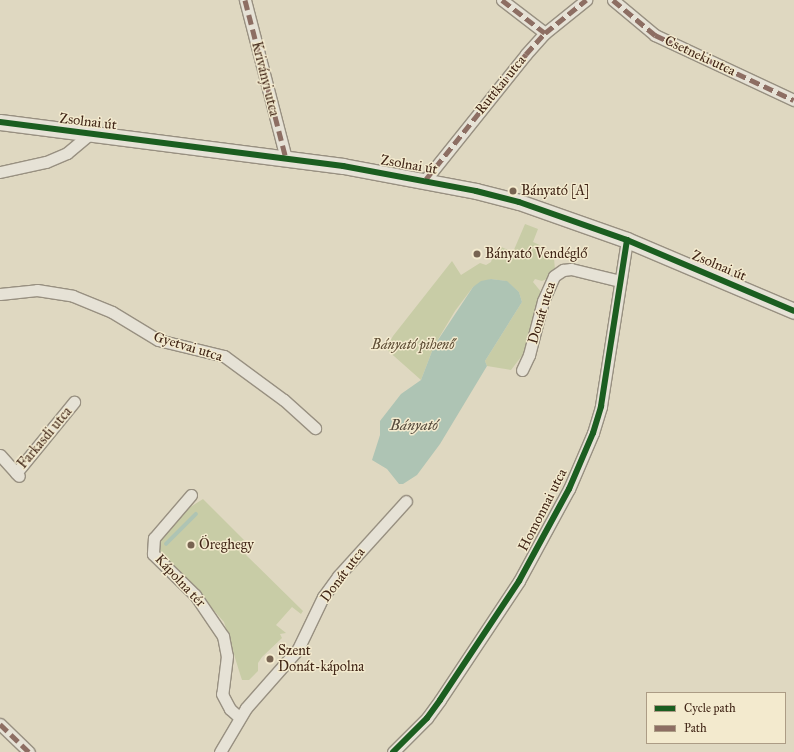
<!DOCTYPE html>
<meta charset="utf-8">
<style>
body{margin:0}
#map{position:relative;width:794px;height:752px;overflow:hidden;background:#dfd8c1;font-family:"IM FELL Great Primer",serif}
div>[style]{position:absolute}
.green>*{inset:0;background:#c8cca6}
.water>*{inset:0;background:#aec4b4}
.stream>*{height:3.5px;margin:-1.75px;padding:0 1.75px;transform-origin:1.75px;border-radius:1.75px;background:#aec4b4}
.roads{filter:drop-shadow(1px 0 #989081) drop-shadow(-1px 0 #989081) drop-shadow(0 1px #989081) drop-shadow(0 -1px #989081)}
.street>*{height:11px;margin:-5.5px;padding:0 5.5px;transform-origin:5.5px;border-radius:5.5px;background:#e6e2d6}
.secondary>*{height:15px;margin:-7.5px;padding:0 7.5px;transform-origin:7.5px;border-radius:7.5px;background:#e6e2d6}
.quiet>*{height:5px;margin-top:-2.5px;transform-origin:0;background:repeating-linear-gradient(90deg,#8d6e63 0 10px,transparent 0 15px)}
.cycleway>*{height:6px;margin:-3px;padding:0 3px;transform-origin:3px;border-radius:3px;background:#1b5e20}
.dots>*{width:11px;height:11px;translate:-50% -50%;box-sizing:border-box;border:2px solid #f3eace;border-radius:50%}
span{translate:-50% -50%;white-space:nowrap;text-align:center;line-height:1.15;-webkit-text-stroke:3px #f3eace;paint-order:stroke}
.street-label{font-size:14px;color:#412617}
.poi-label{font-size:14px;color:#412617}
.left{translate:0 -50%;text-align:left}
.park-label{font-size:14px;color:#5e4d35;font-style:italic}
.water-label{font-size:15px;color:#574c3d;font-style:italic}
.legend{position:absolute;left:646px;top:692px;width:140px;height:52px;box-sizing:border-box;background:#f3eace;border:1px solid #ac9c85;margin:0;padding:5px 7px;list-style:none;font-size:12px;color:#412617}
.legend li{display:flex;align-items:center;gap:8px;height:20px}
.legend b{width:20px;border:1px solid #ac9c85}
</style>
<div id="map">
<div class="green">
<i style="clip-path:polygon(525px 224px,538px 229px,533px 242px,544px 247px,541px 254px,554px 258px,555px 270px,551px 277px,542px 281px,535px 279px,533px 282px,542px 293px,524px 353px,511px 370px,487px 366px,485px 361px,522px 302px,519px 292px,506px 281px,491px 279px,473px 287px,455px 311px,434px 346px,421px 380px,386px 349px,393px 336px,452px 261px,461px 275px,480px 263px,486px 265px,491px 262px,493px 256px,500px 254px,499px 246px,513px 252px)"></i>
<i style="clip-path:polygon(203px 499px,250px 546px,244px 553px,303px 611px,301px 614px,292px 607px,276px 625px,286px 633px,280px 634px,282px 638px,262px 657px,258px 663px,258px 671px,249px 680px,242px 680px,240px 674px,224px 622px,194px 588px,159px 554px,157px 546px,160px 539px,184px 511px)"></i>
</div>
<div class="water">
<i style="clip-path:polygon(491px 279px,507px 281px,519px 292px,522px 302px,485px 361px,487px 366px,440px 444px,417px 475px,403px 484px,399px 484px,387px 469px,372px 460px,380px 435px,380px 421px,401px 394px,421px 380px,434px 346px,473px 287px,481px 281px)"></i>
</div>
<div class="stream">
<i style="left:166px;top:544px;width:42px;rotate:-45deg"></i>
</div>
<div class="roads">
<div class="street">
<i style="left:245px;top:0;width:164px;rotate:75.5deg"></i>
<i style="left:502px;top:0;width:54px;rotate:37.5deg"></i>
<i style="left:613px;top:0;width:55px;rotate:39.8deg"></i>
<i style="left:655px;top:35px;width:153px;rotate:25.1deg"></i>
<i style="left:0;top:172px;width:47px;rotate:-12.3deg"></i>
<i style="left:46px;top:162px;width:23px;rotate:-23deg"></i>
<i style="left:67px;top:153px;width:30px;rotate:-40deg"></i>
<i style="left:426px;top:179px;width:160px;rotate:-51.3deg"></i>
<i style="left:526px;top:54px;width:28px;rotate:-48deg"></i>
<i style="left:545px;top:33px;width:53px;rotate:-38.8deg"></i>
<i style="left:0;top:294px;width:37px;rotate:-6deg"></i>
<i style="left:37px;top:290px;width:36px;rotate:9deg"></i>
<i style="left:73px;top:296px;width:42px;rotate:22.3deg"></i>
<i style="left:112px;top:312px;width:54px;rotate:31.3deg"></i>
<i style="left:158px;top:340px;width:68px;rotate:13.6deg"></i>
<i style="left:224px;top:356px;width:74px;rotate:36.3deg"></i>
<i style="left:284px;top:400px;width:42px;rotate:42.1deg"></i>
<i style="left:522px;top:370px;width:17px;rotate:-65deg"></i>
<i style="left:529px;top:355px;width:56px;rotate:-75.5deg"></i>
<i style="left:543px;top:301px;width:27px;rotate:-66deg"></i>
<i style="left:554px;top:276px;width:11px;rotate:-34deg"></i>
<i style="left:563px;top:270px;width:8px;rotate:-7deg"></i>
<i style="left:571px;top:269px;width:50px;rotate:13.8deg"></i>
<i style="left:0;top:455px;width:28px;rotate:48deg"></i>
<i style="left:16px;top:473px;width:92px;rotate:-50.8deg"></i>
<i style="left:191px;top:495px;width:57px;rotate:130.7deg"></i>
<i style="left:154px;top:538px;width:16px;rotate:94deg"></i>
<i style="left:153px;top:554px;width:59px;rotate:44.3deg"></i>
<i style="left:195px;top:595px;width:50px;rotate:55.7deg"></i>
<i style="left:223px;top:636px;width:20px;rotate:79deg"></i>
<i style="left:227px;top:656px;width:38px;rotate:97deg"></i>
<i style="left:222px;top:694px;width:17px;rotate:62deg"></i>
<i style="left:230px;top:709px;width:12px;rotate:42deg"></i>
<i style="left:0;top:724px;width:40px;rotate:44deg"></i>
<i style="left:220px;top:752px;width:51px;rotate:-59.4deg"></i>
<i style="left:246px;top:708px;width:79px;rotate:-48.6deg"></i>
<i style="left:298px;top:649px;width:58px;rotate:-64.3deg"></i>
<i style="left:323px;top:597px;width:26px;rotate:-54deg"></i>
<i style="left:338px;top:576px;width:101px;rotate:-47.8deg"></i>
<i style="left:393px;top:752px;width:48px;rotate:-45deg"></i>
<i style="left:427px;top:718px;width:22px;rotate:-54deg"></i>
<i style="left:440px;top:700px;width:143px;rotate:-56.4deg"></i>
<i style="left:519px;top:581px;width:105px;rotate:-61.5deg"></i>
<i style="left:569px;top:489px;width:61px;rotate:-66.8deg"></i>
<i style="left:593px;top:433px;width:28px;rotate:-73deg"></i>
<i style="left:601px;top:406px;width:168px;rotate:-81.1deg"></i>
</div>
<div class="secondary">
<i style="left:0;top:122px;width:346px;rotate:7.3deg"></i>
<i style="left:343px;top:166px;width:135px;rotate:10.6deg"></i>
<i style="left:476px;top:191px;width:44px;rotate:14.3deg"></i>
<i style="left:519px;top:202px;width:114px;rotate:19.4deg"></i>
<i style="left:627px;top:240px;width:181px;rotate:23deg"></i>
</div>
</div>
<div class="quiet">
<i style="left:245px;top:0;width:164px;rotate:75.5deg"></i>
<i style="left:502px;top:0;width:54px;rotate:37.5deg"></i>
<i style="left:613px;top:0;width:55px;rotate:39.8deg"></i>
<i style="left:655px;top:35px;width:153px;rotate:25.1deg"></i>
<i style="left:426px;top:179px;width:160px;rotate:-51.3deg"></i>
<i style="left:526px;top:54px;width:28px;rotate:-48deg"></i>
<i style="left:545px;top:33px;width:53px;rotate:-38.8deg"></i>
<i style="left:0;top:724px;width:40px;rotate:44deg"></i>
</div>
<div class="cycleway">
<i style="left:0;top:122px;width:346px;rotate:7.3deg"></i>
<i style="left:343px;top:166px;width:135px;rotate:10.6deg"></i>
<i style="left:476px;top:191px;width:44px;rotate:14.3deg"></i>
<i style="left:519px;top:202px;width:114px;rotate:19.4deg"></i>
<i style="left:627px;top:240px;width:181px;rotate:23deg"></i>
<i style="left:393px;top:752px;width:48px;rotate:-45deg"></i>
<i style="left:427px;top:718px;width:22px;rotate:-54deg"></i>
<i style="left:440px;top:700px;width:143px;rotate:-56.4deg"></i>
<i style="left:519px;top:581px;width:105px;rotate:-61.5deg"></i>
<i style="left:569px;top:489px;width:61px;rotate:-66.8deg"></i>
<i style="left:593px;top:433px;width:28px;rotate:-73deg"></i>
<i style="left:601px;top:406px;width:168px;rotate:-81.1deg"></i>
</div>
<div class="dots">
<i style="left:513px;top:191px;background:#786452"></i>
<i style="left:477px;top:254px;background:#786452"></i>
<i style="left:191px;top:545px;background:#786452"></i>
<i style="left:270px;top:659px;background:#786452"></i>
</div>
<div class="street-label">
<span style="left:700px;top:56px;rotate:25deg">Csetneki utca</span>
<span style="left:265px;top:79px;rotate:76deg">Kriványi utca</span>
<span style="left:501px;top:85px;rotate:-51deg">Ruttkai utca</span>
<span style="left:88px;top:122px;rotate:7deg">Zsolnai út</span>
<span style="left:409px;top:165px;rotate:10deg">Zsolnai út</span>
<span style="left:719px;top:266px;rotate:23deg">Zsolnai út</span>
<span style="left:542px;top:313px;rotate:-73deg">Donát utca</span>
<span style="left:188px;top:347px;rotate:17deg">Gyetvai utca</span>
<span style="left:45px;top:438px;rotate:-50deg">Farkasdi utca</span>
<span style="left:543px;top:510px;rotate:-63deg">Homonnai utca</span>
<span style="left:343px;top:575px;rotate:-53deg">Donát utca</span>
<span style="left:180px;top:581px;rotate:47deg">Kápolna tér</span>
</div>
<div class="poi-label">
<span class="left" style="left:521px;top:191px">Bányató [A]</span>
<span class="left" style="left:485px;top:254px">Bányató Vendéglő</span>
<span class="left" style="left:199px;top:545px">Öreghegy</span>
<span class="left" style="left:278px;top:659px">Szent<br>Donát-kápolna</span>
</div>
<div class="park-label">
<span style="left:413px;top:345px">Bányató pihenő</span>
</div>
<div class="water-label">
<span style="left:414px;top:426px">Bányató</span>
</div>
<ul class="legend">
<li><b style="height:5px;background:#1b5e20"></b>Cycle path</li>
<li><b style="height:5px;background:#8d6e63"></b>Path</li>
</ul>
</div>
